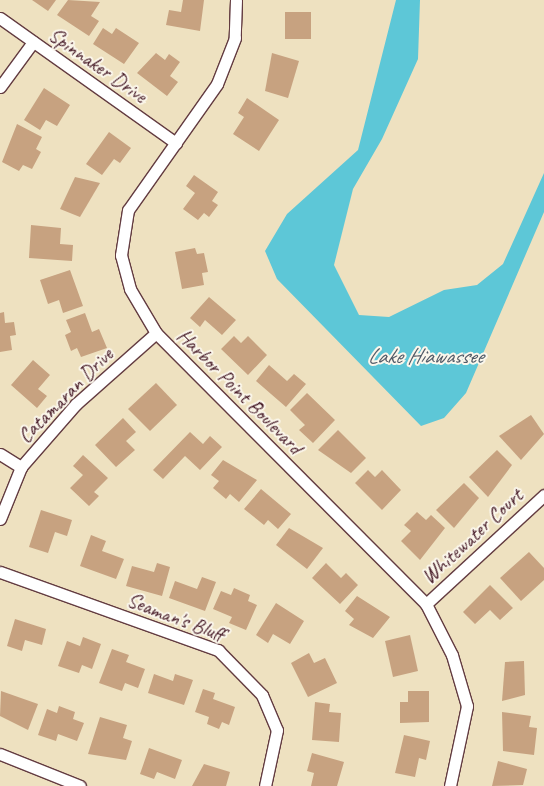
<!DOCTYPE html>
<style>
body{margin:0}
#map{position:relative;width:544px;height:786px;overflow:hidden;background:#eee1c0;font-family:Caveat,sans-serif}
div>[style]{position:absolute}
.water>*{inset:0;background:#5dc7d7}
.building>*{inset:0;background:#c7a280}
.roads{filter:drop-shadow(1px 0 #633c41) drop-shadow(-1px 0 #633c41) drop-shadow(0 1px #633c41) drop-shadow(0 -1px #633c41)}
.minor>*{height:11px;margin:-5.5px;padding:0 5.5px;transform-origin:5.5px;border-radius:5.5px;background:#fff}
span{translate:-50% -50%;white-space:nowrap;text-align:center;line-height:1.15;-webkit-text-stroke:4px #fbf7ec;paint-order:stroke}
.street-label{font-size:21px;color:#4a1f2b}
.water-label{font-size:22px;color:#515a67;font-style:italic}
</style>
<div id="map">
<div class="water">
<i style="clip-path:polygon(396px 0,420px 0,418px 59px,382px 139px,353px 189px,334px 265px,359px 315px,389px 317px,444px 290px,477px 285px,503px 264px,544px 173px,544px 212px,466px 393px,444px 418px,421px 426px,277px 279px,265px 251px,287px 214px,358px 150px)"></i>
</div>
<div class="building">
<i style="clip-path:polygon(32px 0,56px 0,48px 11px)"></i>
<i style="clip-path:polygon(68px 0,100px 2px,91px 16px,99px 21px,89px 36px,57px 15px)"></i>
<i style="clip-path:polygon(183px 0,204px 0,200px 31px,166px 25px,169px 10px,181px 12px)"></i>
<i style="clip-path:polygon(285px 12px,311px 12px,311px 39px,285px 39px)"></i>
<i style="clip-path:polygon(103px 28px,112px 34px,116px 28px,139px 43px,124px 64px,93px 44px)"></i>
<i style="clip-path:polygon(156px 53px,165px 60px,169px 54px,180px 62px,170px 76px,178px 82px,167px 96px,137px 73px)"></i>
<i style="clip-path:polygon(272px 53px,299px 61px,288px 98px,265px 91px)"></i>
<i style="clip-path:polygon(44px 88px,70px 105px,57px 126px,46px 120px,40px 130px,24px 120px)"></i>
<i style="clip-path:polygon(247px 98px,279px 120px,259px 151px,233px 134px,244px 117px,238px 113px)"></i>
<i style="clip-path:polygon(17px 124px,42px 137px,36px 149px,41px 152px,32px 169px,23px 165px,19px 171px,2px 162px)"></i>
<i style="clip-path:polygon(109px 132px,131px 148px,120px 163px,114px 159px,102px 175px,86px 164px)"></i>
<i style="clip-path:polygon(194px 175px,218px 192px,212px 201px,218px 205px,209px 217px,204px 213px,198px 220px,183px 209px,195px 193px,186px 186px)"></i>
<i style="clip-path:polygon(75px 177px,100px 183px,80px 217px,60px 209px)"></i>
<i style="clip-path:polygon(31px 225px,61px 228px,60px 244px,73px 245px,72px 261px,29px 258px)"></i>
<i style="clip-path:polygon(195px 248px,197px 254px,204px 253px,208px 272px,202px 273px,204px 285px,182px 289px,175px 252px)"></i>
<i style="clip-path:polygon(70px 270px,83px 306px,63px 313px,59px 300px,48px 304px,40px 280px)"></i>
<i style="clip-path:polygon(209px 297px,236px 320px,222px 335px,205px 320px,200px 327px,190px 318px)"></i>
<i style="clip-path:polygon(4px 312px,5px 323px,14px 322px,16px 335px,10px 336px,12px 350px,0 352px,0 313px)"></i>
<i style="clip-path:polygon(85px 313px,92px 332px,99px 329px,107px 348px,81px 357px,77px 348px,71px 351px,65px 335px,71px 332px,66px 320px)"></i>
<i style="clip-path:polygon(234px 336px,241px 343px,248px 336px,267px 355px,248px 375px,221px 349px)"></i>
<i style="clip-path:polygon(33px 360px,50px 375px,38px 389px,47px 396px,37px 408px,11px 385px)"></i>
<i style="clip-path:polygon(269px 365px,287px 381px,294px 374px,306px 384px,286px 407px,256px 381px)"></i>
<i style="clip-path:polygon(156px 383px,177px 405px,150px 431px,128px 409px)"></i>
<i style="clip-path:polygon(307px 393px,335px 420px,313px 443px,299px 430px,305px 425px,290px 410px)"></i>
<i style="clip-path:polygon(531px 415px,544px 434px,521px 460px,499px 436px)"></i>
<i style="clip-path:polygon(123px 418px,136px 432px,126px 441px,135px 450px,116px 467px,95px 445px)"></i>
<i style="clip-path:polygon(338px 430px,366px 458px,351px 473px,318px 450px)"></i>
<i style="clip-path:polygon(190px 432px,203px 444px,210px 436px,222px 447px,200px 470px,185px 456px,163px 479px,153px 470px)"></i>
<i style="clip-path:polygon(497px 450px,512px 465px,488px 497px,469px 477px)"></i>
<i style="clip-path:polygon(83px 455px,108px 478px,94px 492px,99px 496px,89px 506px,70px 488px,83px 475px,73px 466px)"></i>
<i style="clip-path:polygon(223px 460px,257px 480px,239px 502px,230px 494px,226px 499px,213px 488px,219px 481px,211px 475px)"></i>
<i style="clip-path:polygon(368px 470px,375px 477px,382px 470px,401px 490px,382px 510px,355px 483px)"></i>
<i style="clip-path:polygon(464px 483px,479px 498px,454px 528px,436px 510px)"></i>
<i style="clip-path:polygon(261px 489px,291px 514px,278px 529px,268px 520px,264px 525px,244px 509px)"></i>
<i style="clip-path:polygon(41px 510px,72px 520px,67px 536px,55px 532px,48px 553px,29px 547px)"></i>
<i style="clip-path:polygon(417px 512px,426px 520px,431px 515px,445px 528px,420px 560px,401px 541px,411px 531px,404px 525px)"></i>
<i style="clip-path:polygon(289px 528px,323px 548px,307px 569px,276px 545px)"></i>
<i style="clip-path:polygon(91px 535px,106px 541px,102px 551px,124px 559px,116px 579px,80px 566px)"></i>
<i style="clip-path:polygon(529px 552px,544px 568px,544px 580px,521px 601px,500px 578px)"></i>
<i style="clip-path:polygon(157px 563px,170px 567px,162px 596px,126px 586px,132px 566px,154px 572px)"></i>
<i style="clip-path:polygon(326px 563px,341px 578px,346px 573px,358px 585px,340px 604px,312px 578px)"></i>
<i style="clip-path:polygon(202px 577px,216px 582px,205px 611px,169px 598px,175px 581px,197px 589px)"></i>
<i style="clip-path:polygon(490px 585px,513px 608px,500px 620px,490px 610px,475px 624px,463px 612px)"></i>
<i style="clip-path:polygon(234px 588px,250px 595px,248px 601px,257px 605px,246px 630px,229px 623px,232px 617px,213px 609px,221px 591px,231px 595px)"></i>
<i style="clip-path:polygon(357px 596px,390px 617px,373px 638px,349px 625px,354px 619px,345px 611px)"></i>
<i style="clip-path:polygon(276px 603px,304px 621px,290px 644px,273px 634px,268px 643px,256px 635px)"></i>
<i style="clip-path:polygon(15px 619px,46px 629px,42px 645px,25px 640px,22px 651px,7px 646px)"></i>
<i style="clip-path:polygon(410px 635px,418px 671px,393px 677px,385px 641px)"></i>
<i style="clip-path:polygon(83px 637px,101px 644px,92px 669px,82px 665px,79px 673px,58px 666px,67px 641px,80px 646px)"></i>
<i style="clip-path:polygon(112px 649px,129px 655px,126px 662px,145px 669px,138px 688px,125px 683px,122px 691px,99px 683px)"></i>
<i style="clip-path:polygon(309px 653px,314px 663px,325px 658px,337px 683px,308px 697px,291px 663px)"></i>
<i style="clip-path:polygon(524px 661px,525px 695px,502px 701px,505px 662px)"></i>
<i style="clip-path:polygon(154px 674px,173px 681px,175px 674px,193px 680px,184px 705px,148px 693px)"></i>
<i style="clip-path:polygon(203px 689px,215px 693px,213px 699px,235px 707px,229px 725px,222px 722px,219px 729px,207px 724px,209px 717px,195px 712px)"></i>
<i style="clip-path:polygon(1px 691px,38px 704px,28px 730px,0 716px)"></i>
<i style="clip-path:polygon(408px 691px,429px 691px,429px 722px,400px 723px,400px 702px,408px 702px)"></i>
<i style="clip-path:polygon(315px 702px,330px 704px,329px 712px,341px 713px,339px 742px,312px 740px)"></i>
<i style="clip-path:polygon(59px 706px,75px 712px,73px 719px,84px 723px,77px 741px,58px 734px,56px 741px,38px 735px,47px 709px,57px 713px)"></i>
<i style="clip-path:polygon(502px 712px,531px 716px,529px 727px,537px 728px,534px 755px,503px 751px)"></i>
<i style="clip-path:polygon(100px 717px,127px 725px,123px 738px,132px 741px,126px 760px,88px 754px)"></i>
<i style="clip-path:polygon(404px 735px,430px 741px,426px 760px,419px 758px,415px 777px,395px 773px)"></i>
<i style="clip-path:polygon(149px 748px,182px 760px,175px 779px,157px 772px,154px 779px,140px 774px)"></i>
<i style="clip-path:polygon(312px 753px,344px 762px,337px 786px,311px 786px,314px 773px,307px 771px)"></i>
<i style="clip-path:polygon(498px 761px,527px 769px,523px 785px,492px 786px)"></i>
<i style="clip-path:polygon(204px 764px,230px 772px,226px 786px,192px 786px)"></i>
</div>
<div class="roads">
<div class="minor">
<i style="left:236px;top:0;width:38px;rotate:92deg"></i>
<i style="left:235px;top:38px;width:49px;rotate:111.4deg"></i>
<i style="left:217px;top:84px;width:154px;rotate:125.2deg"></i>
<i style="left:128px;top:210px;width:46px;rotate:98.8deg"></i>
<i style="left:121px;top:255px;width:35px;rotate:75deg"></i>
<i style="left:130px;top:289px;width:51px;rotate:59.4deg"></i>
<i style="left:156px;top:333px;width:383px;rotate:45.1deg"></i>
<i style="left:426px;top:604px;width:57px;rotate:63deg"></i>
<i style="left:452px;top:655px;width:53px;rotate:73.6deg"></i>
<i style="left:467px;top:706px;width:82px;rotate:102deg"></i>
<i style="left:0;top:18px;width:216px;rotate:35.4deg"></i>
<i style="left:0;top:87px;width:56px;rotate:-53.7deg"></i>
<i style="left:0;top:454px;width:25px;rotate:32deg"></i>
<i style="left:0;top:519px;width:56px;rotate:-68deg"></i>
<i style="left:21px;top:467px;width:84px;rotate:-48.9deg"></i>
<i style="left:76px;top:404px;width:107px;rotate:-41.6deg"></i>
<i style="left:0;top:572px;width:232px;rotate:19.7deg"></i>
<i style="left:218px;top:650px;width:63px;rotate:45.6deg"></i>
<i style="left:262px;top:695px;width:38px;rotate:67deg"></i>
<i style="left:277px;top:730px;width:57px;rotate:102.1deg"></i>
<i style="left:426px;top:604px;width:161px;rotate:-42.7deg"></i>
<i style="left:0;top:754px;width:86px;rotate:21.8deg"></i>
</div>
</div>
<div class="street-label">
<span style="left:98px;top:65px;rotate:35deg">Spinnaker Drive</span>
<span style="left:240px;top:391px;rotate:45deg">Harbor Point Boulevard</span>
<span style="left:65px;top:395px;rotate:-45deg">Catamaran Drive</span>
<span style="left:472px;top:536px;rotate:-43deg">Whitewater Court</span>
<span style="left:176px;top:617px;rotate:21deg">Seaman's Bluff</span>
</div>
<div class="water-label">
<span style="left:425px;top:357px">Lake Hiawassee</span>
</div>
</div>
